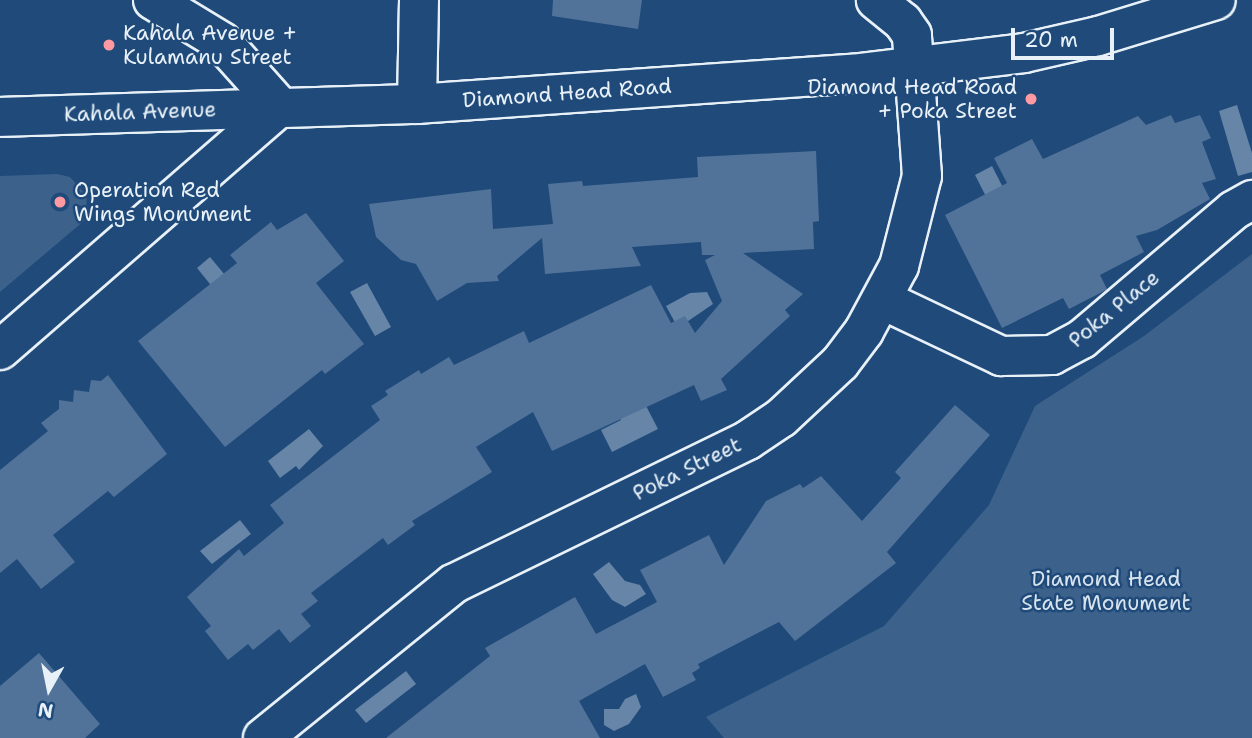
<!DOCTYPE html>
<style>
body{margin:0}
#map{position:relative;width:1252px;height:738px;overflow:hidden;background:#1f4a7a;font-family:"Shantell Sans",sans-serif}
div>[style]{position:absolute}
.green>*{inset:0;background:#3c628c}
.water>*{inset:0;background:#6685a7}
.building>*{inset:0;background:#517399}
.roads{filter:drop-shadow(2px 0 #e8f1f8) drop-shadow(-2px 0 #e8f1f8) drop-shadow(0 2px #e8f1f8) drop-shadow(0 -2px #e8f1f8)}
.minor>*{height:38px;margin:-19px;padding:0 19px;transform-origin:19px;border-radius:19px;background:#1f4a7a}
.dots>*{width:19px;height:19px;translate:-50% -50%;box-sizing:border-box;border:4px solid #1f4a7a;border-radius:50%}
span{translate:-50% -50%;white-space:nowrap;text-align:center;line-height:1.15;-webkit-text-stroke:5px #1f4a7a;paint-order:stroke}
.poi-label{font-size:21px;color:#e8f1f8}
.left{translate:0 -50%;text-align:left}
.right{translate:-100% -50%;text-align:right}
.street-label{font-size:21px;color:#e8f1f8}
.park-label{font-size:21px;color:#d7e3ed}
.north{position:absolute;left:14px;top:654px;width:70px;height:70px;-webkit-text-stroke:5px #1f4a7a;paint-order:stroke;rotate:189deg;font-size:19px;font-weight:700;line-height:28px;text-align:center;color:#e8f1f8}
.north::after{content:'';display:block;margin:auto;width:24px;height:32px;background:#e8f1f8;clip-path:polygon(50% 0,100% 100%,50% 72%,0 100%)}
.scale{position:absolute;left:1011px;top:28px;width:103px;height:32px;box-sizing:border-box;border:4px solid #e8f1f8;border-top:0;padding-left:9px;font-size:21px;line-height:24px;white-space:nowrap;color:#e8f1f8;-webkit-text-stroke:5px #1f4a7a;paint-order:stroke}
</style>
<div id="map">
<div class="green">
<i style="clip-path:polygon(57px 174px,70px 177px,87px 196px,85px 220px,0 292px,0 176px)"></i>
<i style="clip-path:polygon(1252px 254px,1252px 738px,724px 738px,706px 717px,884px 626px,989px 505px,1035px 406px,1144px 336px)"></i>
</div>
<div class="water">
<i style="clip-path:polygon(1237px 105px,1252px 153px,1252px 172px,1238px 176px,1219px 111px)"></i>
<i style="clip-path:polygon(992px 166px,1012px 205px,995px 214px,975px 175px)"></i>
<i style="clip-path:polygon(210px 257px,245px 299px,231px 310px,197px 268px)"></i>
<i style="clip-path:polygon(367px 283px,391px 327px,375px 336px,350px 292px)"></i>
<i style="clip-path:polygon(707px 292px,713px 304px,678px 328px,666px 306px,690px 293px)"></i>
<i style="clip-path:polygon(644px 402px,658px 429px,612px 452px,601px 430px,621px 420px,618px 414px)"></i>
<i style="clip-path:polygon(309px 429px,323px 446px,299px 470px,296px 466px,280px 478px,268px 461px)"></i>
<i style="clip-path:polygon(240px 520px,251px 534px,212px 564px,200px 551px)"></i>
<i style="clip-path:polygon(609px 562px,625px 581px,640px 585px,646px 594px,625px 607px,612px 600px,593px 574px)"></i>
<i style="clip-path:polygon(406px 671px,416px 684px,366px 723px,355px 710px)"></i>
<i style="clip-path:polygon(636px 694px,641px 707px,629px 724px,614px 731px,604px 725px,604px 709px,619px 709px,625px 699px)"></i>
</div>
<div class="building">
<i style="clip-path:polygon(553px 0,642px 0,638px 29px,552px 16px)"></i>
<i style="clip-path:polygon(1171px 115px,1175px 123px,1200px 115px,1211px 138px,1202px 142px,1216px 179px,1202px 183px,1210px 199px,1157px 230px,1136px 236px,1144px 252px,1100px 275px,1107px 289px,1104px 291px,1069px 309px,1063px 298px,1002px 328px,945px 215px,1007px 183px,994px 158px,1032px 139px,1043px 159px,1138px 116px,1146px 125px)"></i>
<i style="clip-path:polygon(816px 151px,819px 221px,813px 222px,814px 249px,743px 253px,803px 294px,785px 310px,790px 316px,721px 379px,727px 390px,701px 401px,694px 385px,552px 451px,533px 412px,476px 447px,492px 472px,412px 521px,415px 525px,388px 545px,383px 538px,311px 593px,318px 601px,301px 614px,311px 626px,290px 643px,279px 629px,253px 650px,248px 644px,228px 660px,205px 631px,211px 626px,187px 597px,239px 549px,244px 556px,284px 523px,270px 505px,380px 420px,371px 406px,388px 395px,385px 391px,419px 370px,421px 374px,449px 357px,454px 365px,524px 331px,529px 343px,651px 285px,671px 323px,685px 316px,695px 333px,722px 301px,705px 260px,715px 255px,702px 255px,701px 242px,632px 247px,641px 266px,545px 274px,542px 238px,497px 276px,499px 281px,467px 283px,437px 301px,416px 264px,401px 260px,376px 237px,369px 204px,491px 189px,493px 229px,553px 224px,548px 184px,582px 181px,583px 186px,698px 177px,697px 157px)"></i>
<i style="clip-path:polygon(306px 213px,344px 261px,316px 283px,364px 344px,325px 374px,322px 370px,225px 447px,138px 341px,237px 263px,230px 255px,271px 222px,277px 230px)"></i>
<i style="clip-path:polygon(108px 375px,167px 454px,114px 497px,108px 491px,53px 535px,75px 562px,41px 589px,17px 559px,0 573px,0 470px,48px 431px,41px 423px,59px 409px,59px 400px,73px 402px,74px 390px,89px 392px,91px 380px,101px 381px)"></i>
<i style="clip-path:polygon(955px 405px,990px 435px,887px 552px,896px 563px,795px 641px,779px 622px,698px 664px,700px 668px,692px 673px,696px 680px,663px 697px,645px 664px,579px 701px,600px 738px,386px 738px,490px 656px,485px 648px,575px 597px,596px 634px,657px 602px,640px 570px,709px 535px,724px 565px,766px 501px,800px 484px,803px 488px,821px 476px,862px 521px,901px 478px,895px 472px)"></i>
<i style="clip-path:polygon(39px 653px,100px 724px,85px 738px,0 738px,0 686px)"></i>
</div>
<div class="roads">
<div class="minor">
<i style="left:153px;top:0;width:81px;rotate:31.3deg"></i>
<i style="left:222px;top:42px;width:87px;rotate:48.3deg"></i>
<i style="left:417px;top:104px;width:104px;rotate:-88.9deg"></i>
<i style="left:0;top:117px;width:417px;rotate:-1.8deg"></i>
<i style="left:417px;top:104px;width:435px;rotate:-4deg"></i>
<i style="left:851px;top:74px;width:174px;rotate:-6.9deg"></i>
<i style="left:1024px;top:53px;width:76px;rotate:-12.9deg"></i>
<i style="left:1098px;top:36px;width:123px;rotate:-17deg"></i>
<i style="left:883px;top:300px;width:131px;rotate:25.4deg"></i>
<i style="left:1001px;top:356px;width:51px;rotate:-1.1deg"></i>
<i style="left:1052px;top:355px;width:34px;rotate:-28deg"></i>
<i style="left:1082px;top:339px;width:199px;rotate:-40.3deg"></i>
<i style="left:1234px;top:210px;width:21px;rotate:-29deg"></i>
<i style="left:0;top:350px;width:371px;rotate:-41deg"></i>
<i style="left:263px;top:738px;width:245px;rotate:-39deg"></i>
<i style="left:453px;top:584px;width:328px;rotate:-26deg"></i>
<i style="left:748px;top:440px;width:40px;rotate:-34deg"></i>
<i style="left:781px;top:418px;width:81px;rotate:-43deg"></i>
<i style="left:840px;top:363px;width:40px;rotate:-53deg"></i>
<i style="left:864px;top:331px;width:74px;rotate:-61.7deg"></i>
<i style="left:899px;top:266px;width:93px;rotate:-75.7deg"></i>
<i style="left:922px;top:176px;width:141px;rotate:-94.1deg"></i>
<i style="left:912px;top:35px;width:16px;rotate:-125deg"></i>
<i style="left:903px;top:22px;width:35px;rotate:-141deg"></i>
</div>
</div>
<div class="dots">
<i style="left:109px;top:45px;background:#ff9aa2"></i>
<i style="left:1031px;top:99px;background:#ff9aa2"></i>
<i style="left:60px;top:202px;background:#ff9aa2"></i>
</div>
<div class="poi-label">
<span class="left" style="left:123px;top:45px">Kahala Avenue +<br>Kulamanu Street</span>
<span class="right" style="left:1017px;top:99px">Diamond Head Road<br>+ Poka Street</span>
<span class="left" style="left:74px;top:202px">Operation Red<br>Wings Monument</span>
</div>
<div class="street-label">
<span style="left:567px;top:93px;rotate:-4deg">Diamond Head Road</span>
<span style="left:140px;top:112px;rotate:-2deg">Kahala Avenue</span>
<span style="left:1114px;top:309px;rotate:-39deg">Poka Place</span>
<span style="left:687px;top:469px;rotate:-26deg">Poka Street</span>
</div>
<div class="park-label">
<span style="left:1106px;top:591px">Diamond Head<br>State Monument</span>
</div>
<div class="north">N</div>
<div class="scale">20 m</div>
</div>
